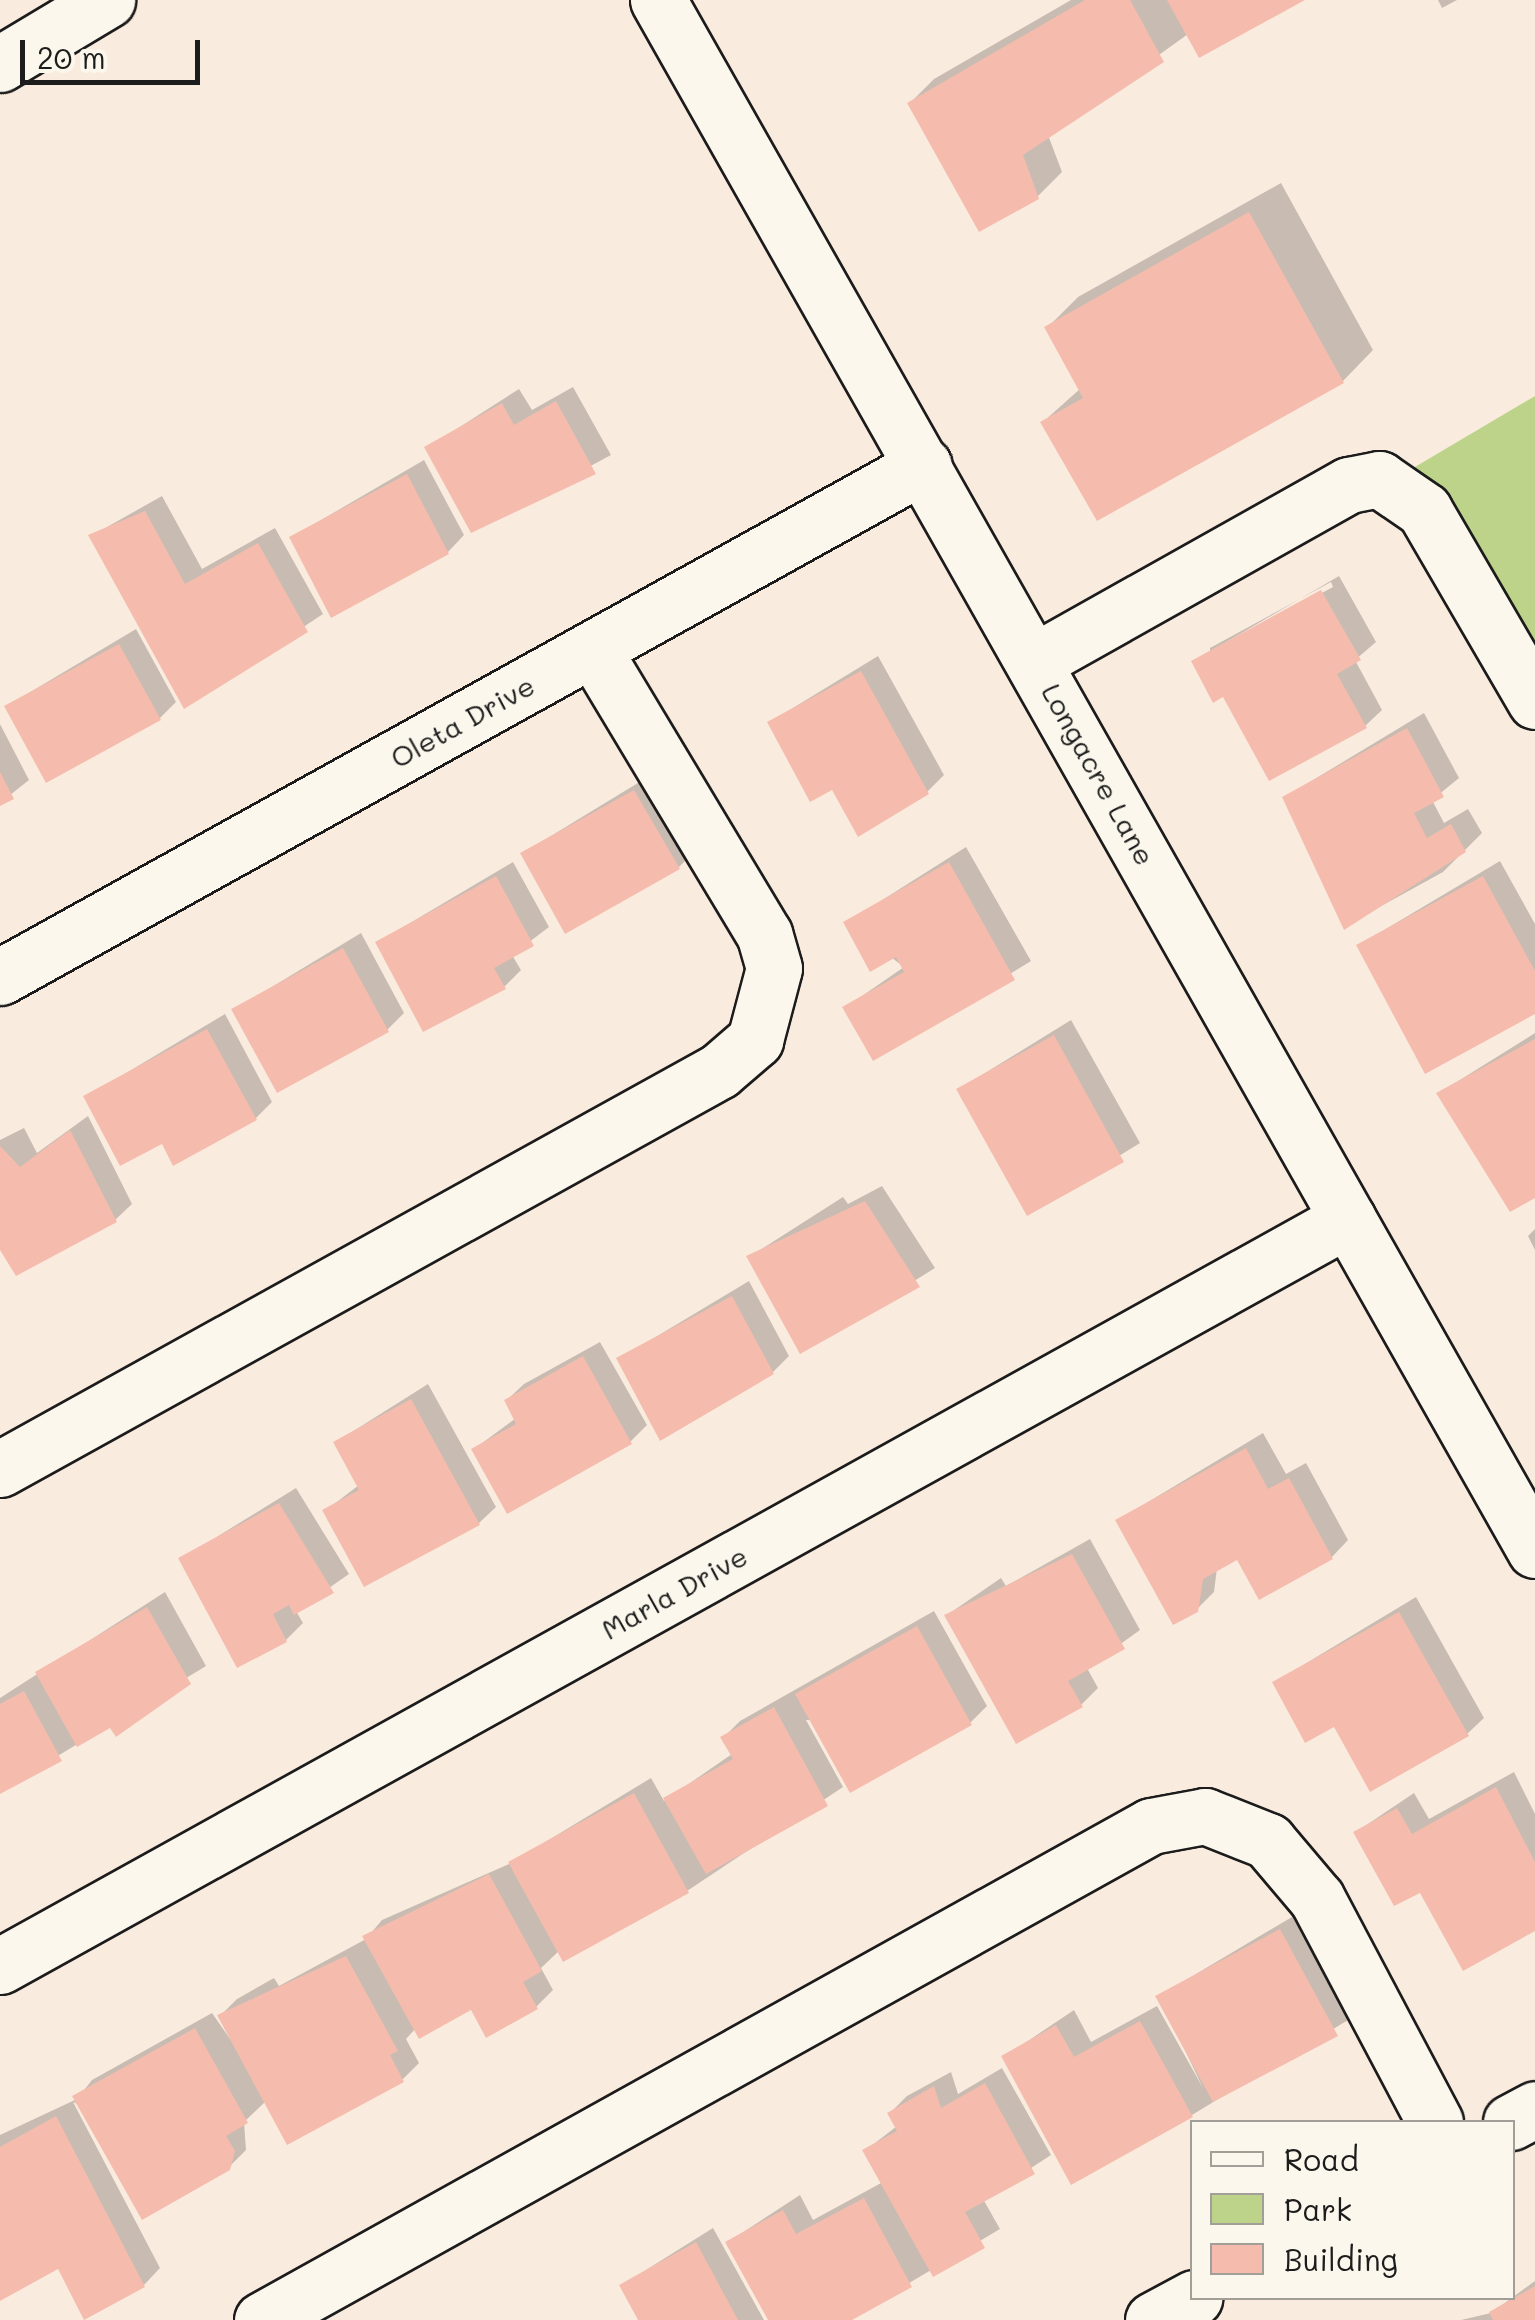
<!DOCTYPE html>
<style>
body{margin:0}
#map{position:relative;width:1535px;height:2320px;overflow:hidden;background:#faebdf;font-family:Mali,sans-serif}
div>[style]{position:absolute}
.green>*{inset:0;background:#bcd389}
.shadow>*{inset:0;background:#0003}
.building>*{inset:0;background:#f5bcad}
.roads{filter:drop-shadow(2px 0 #1c1c1c) drop-shadow(-2px 0 #1c1c1c) drop-shadow(0 2px #1c1c1c) drop-shadow(0 -2px #1c1c1c)}
.minor>*{height:55px;margin:-27.5px;padding:0 27.5px;transform-origin:27.5px;border-radius:27.5px;background:#fbf7ec}
.major>*{height:55px;margin:-27.5px;padding:0 27.5px;transform-origin:27.5px;border-radius:27.5px;background:#fbf7ec}
span{translate:-50% -50%;white-space:nowrap;text-align:center;line-height:1.15;-webkit-text-stroke:8px #fbf7ec;paint-order:stroke}
.street-label{font-size:28px;color:#1c1c1c}
.legend{position:absolute;left:1190px;top:2120px;width:325px;height:180px;box-sizing:border-box;background:#fbf7ec;border:2px solid #a29f99;margin:0;padding:12px 18px;list-style:none;font-size:30px;color:#1c1c1c}
.legend li{display:flex;align-items:center;gap:20px;height:50px}
.legend b{width:50px;border:2px solid #a29f99}
.scale{position:absolute;left:20px;top:40px;width:180px;height:45px;box-sizing:border-box;border:5px solid #1c1c1c;border-top:0;padding-left:12px;font-size:30px;line-height:35px;white-space:nowrap;color:#1c1c1c;-webkit-text-stroke:8px #fbf7ec;paint-order:stroke}
</style>
<div id="map">
<div class="green">
<i style="clip-path:polygon(1535px 396px,1535px 720px,1398px 477px)"></i>
</div>
<div class="shadow">
<i style="clip-path:polygon(1071px 0,1299px 0,1188px 34px,1048px 135px,1062px 172px,1037px 197px,910px 103px,934px 79px)"></i>
<i style="clip-path:polygon(1438px 0,1457px 0,1442px 8px)"></i>
<i style="clip-path:polygon(1281px 183px,1373px 350px,1343px 381px,1043px 422px,1081px 388px,1047px 328px,1078px 297px)"></i>
<i style="clip-path:polygon(573px 387px,611px 455px,472px 530px,427px 448px,519px 389px,532px 410px)"></i>
<i style="clip-path:polygon(424px 460px,464px 535px,448px 552px,292px 537px)"></i>
<i style="clip-path:polygon(162px 496px,202px 569px,275px 528px,323px 614px,185px 705px,91px 536px)"></i>
<i style="clip-path:polygon(evenodd,1339px 576px,1376px 642px,1355px 660px,1382px 710px,1365px 726px,1224px 693px,1194px 661px,1339px 576px,1331px 582px,1333px 587px,1210px 653px,1210px 648px,1331px 582px)"></i>
<i style="clip-path:polygon(136px 629px,176px 702px,160px 718px,7px 706px)"></i>
<i style="clip-path:polygon(878px 656px,944px 775px,927px 792px,833px 786px,770px 722px)"></i>
<i style="clip-path:polygon(1424px 713px,1459px 778px,1432px 800px,1444px 823px,1468px 809px,1482px 833px,1443px 872px,1345px 926px,1285px 797px)"></i>
<i style="clip-path:polygon(0 724px,29px 780px,0 803px)"></i>
<i style="clip-path:polygon(651px 775px,695px 851px,679px 867px,523px 853px)"></i>
<i style="clip-path:polygon(966px 847px,1031px 961px,874px 1057px,846px 1007px,904px 967px,846px 923px)"></i>
<i style="clip-path:polygon(1500px 861px,1535px 924px,1535px 1011px,1359px 945px)"></i>
<i style="clip-path:polygon(513px 862px,549px 927px,512px 955px,521px 970px,504px 987px,378px 942px)"></i>
<i style="clip-path:polygon(361px 933px,404px 1013px,387px 1030px,234px 1010px)"></i>
<i style="clip-path:polygon(225px 1014px,272px 1102px,256px 1118px,163px 1141px,86px 1097px)"></i>
<i style="clip-path:polygon(1071px 1020px,1140px 1143px,1028px 1212px,959px 1089px)"></i>
<i style="clip-path:polygon(1535px 1033px,1535px 1196px,1439px 1093px)"></i>
<i style="clip-path:polygon(88px 1116px,132px 1204px,115px 1220px,0 1245px,0 1140px,24px 1128px,37px 1153px)"></i>
<i style="clip-path:polygon(882px 1186px,935px 1268px,801px 1351px,749px 1257px,843px 1197px,848px 1204px)"></i>
<i style="clip-path:polygon(1535px 1229px,1535px 1250px,1528px 1236px)"></i>
<i style="clip-path:polygon(749px 1281px,789px 1356px,773px 1372px,619px 1359px)"></i>
<i style="clip-path:polygon(600px 1342px,647px 1425px,630px 1442px,474px 1449px,516px 1418px,507px 1400px,524px 1384px)"></i>
<i style="clip-path:polygon(428px 1384px,496px 1507px,479px 1523px,325px 1511px,359px 1485px,336px 1442px)"></i>
<i style="clip-path:polygon(1263px 1433px,1286px 1474px,1306px 1463px,1348px 1540px,1332px 1557px,1238px 1557px,1217px 1568px,1214px 1592px,1196px 1610px,1118px 1520px)"></i>
<i style="clip-path:polygon(296px 1488px,349px 1574px,296px 1611px,303px 1623px,286px 1640px,238px 1665px,181px 1559px)"></i>
<i style="clip-path:polygon(1090px 1539px,1140px 1630px,1087px 1668px,1098px 1688px,1081px 1705px,947px 1615px,1001px 1578px,1006px 1586px)"></i>
<i style="clip-path:polygon(165px 1592px,206px 1666px,0 1791px,0 1698px)"></i>
<i style="clip-path:polygon(1416px 1597px,1484px 1718px,1467px 1734px,1335px 1724px,1275px 1682px)"></i>
<i style="clip-path:polygon(934px 1611px,987px 1706px,970px 1723px,806px 1720px,843px 1787px,687px 1891px,560px 1950px,541px 1968px,553px 1990px,536px 2007px,472px 2007px,416px 2028px,406px 2039px,419px 2063px,402px 2080px,266px 2101px,244px 2122px,246px 2150px,228px 2168px,73px 2102px,160px 2268px,144px 2285px,59px 2265px,0 2298px,0 2135px,77px 2099px,92px 2080px,212px 2013px,244px 2059px,220px 2016px,237px 1999px,274px 1978px,279px 1986px,366px 1939px,382px 1920px,509px 1864px,651px 1778px,664px 1801px,732px 1754px,723px 1738px,740px 1721px)"></i>
<i style="clip-path:polygon(1514px 1772px,1535px 1814px,1535px 1928px,1421px 1889px,1356px 1832px,1414px 1793px,1429px 1819px)"></i>
<i style="clip-path:polygon(1297px 1914px,1353px 2017px,1192px 2115px,1004px 2057px,1074px 2010px,1091px 2042px,1157px 2006px,1203px 2088px,1159px 1996px)"></i>
<i style="clip-path:polygon(1002px 2068px,1051px 2155px,983px 2199px,1000px 2229px,847px 2320px,771px 2320px,728px 2242px,800px 2195px,813px 2220px,883px 2182px,866px 2150px,897px 2126px,890px 2113px,907px 2096px,951px 2072px,958px 2094px)"></i>
<i style="clip-path:polygon(713px 2228px,764px 2320px,641px 2320px,622px 2285px)"></i>
<i style="clip-path:polygon(1535px 2281px,1535px 2320px,1461px 2320px,1491px 2313px)"></i>
</div>
<div class="building">
<i style="clip-path:polygon(1085px 0,1130px 0,1164px 62px,1023px 155px,1039px 199px,979px 232px,907px 103px)"></i>
<i style="clip-path:polygon(1167px 0,1305px 0,1199px 58px)"></i>
<i style="clip-path:polygon(1249px 212px,1344px 383px,1097px 521px,1040px 422px,1083px 398px,1044px 327px)"></i>
<i style="clip-path:polygon(556px 401px,596px 474px,471px 533px,424px 447px,502px 403px,514px 425px)"></i>
<i style="clip-path:polygon(407px 474px,449px 554px,331px 618px,289px 537px)"></i>
<i style="clip-path:polygon(145px 511px,185px 584px,258px 543px,308px 632px,184px 709px,88px 535px)"></i>
<i style="clip-path:polygon(1321px 590px,1361px 660px,1337px 674px,1367px 728px,1269px 781px,1223px 697px,1213px 703px,1191px 661px)"></i>
<i style="clip-path:polygon(119px 644px,161px 720px,46px 783px,4px 706px)"></i>
<i style="clip-path:polygon(861px 671px,929px 794px,858px 837px,832px 790px,810px 802px,767px 722px)"></i>
<i style="clip-path:polygon(1407px 728px,1444px 797px,1414px 813px,1427px 838px,1451px 824px,1466px 852px,1344px 930px,1282px 797px)"></i>
<i style="clip-path:polygon(0 772px,14px 799px,0 806px)"></i>
<i style="clip-path:polygon(634px 790px,680px 869px,565px 934px,520px 853px)"></i>
<i style="clip-path:polygon(949px 862px,1015px 980px,873px 1061px,842px 1007px,904px 972px,896px 957px,870px 972px,843px 922px)"></i>
<i style="clip-path:polygon(496px 876px,534px 946px,494px 968px,506px 989px,423px 1032px,375px 942px)"></i>
<i style="clip-path:polygon(1483px 876px,1535px 971px,1535px 1014px,1425px 1074px,1356px 945px)"></i>
<i style="clip-path:polygon(343px 948px,389px 1032px,277px 1093px,231px 1009px)"></i>
<i style="clip-path:polygon(207px 1029px,257px 1120px,173px 1166px,162px 1144px,120px 1166px,83px 1096px)"></i>
<i style="clip-path:polygon(1054px 1035px,1124px 1162px,1027px 1216px,956px 1089px)"></i>
<i style="clip-path:polygon(1535px 1039px,1535px 1198px,1510px 1212px,1436px 1093px)"></i>
<i style="clip-path:polygon(70px 1130px,117px 1222px,16px 1276px,0 1250px,0 1146px,20px 1167px)"></i>
<i style="clip-path:polygon(865px 1201px,920px 1287px,800px 1354px,746px 1256px)"></i>
<i style="clip-path:polygon(732px 1296px,774px 1374px,660px 1441px,616px 1358px)"></i>
<i style="clip-path:polygon(583px 1356px,632px 1444px,507px 1514px,471px 1449px,516px 1424px,504px 1400px)"></i>
<i style="clip-path:polygon(411px 1399px,480px 1525px,364px 1587px,322px 1510px,359px 1490px,333px 1442px)"></i>
<i style="clip-path:polygon(1246px 1448px,1268px 1489px,1289px 1478px,1333px 1559px,1259px 1600px,1237px 1560px,1203px 1579px,1198px 1612px,1173px 1625px,1115px 1520px)"></i>
<i style="clip-path:polygon(279px 1503px,334px 1593px,294px 1615px,289px 1605px,273px 1614px,287px 1642px,237px 1668px,178px 1558px)"></i>
<i style="clip-path:polygon(1072px 1554px,1125px 1649px,1068px 1681px,1083px 1707px,1016px 1744px,944px 1615px)"></i>
<i style="clip-path:polygon(147px 1607px,191px 1684px,116px 1737px,110px 1728px,77px 1747px,35px 1672px)"></i>
<i style="clip-path:polygon(1399px 1612px,1469px 1736px,1370px 1792px,1334px 1727px,1305px 1743px,1272px 1682px)"></i>
<i style="clip-path:polygon(917px 1626px,972px 1725px,850px 1793px,795px 1694px)"></i>
<i style="clip-path:polygon(24px 1691px,62px 1761px,0 1794px,0 1704px)"></i>
<i style="clip-path:polygon(774px 1707px,828px 1806px,706px 1874px,663px 1798px,733px 1759px,720px 1737px)"></i>
<i style="clip-path:polygon(1496px 1787px,1535px 1862px,1535px 1931px,1463px 1971px,1420px 1893px,1394px 1906px,1353px 1832px,1397px 1808px,1412px 1834px)"></i>
<i style="clip-path:polygon(634px 1793px,689px 1893px,563px 1962px,508px 1862px)"></i>
<i style="clip-path:polygon(489px 1874px,542px 1971px,523px 1982px,538px 2009px,486px 2038px,471px 2010px,419px 2039px,362px 1936px)"></i>
<i style="clip-path:polygon(1280px 1929px,1338px 2036px,1213px 2102px,1155px 1996px)"></i>
<i style="clip-path:polygon(346px 1956px,398px 2051px,390px 2055px,404px 2082px,287px 2145px,217px 2015px)"></i>
<i style="clip-path:polygon(1140px 2021px,1193px 2117px,1071px 2185px,1001px 2056px,1056px 2025px,1074px 2057px)"></i>
<i style="clip-path:polygon(195px 2028px,248px 2123px,226px 2136px,235px 2151px,230px 2170px,142px 2220px,72px 2096px)"></i>
<i style="clip-path:polygon(985px 2083px,1035px 2174px,965px 2212px,985px 2248px,933px 2277px,862px 2150px,897px 2131px,887px 2113px,934px 2086px,941px 2108px)"></i>
<i style="clip-path:polygon(56px 2116px,145px 2287px,84px 2320px,58px 2269px,0 2301px,0 2147px)"></i>
<i style="clip-path:polygon(864px 2198px,912px 2287px,852px 2320px,768px 2320px,725px 2242px,783px 2210px,796px 2234px)"></i>
<i style="clip-path:polygon(696px 2242px,738px 2320px,638px 2320px,619px 2285px)"></i>
<i style="clip-path:polygon(1535px 2286px,1535px 2320px,1493px 2320px,1489px 2312px)"></i>
</div>
<div class="roads">
<div class="minor">
<i style="left:658px;top:0;width:1781px;rotate:60.5deg"></i>
<i style="left:1035px;top:661px;width:360px;rotate:-29.3deg"></i>
<i style="left:1349px;top:485px;width:31px;rotate:-11deg"></i>
<i style="left:1379px;top:479px;width:55px;rotate:34.6deg"></i>
<i style="left:1424px;top:510px;width:221px;rotate:59.8deg"></i>
<i style="left:0;top:977px;width:1056px;rotate:-28.99deg"></i>
<i style="left:0;top:1469px;width:822px;rotate:-28.97deg"></i>
<i style="left:719px;top:1071px;width:48px;rotate:-40.7deg"></i>
<i style="left:755px;top:1040px;width:74px;rotate:-75.2deg"></i>
<i style="left:774px;top:968px;width:35px;rotate:-106deg"></i>
<i style="left:764px;top:934px;width:332px;rotate:-121deg"></i>
<i style="left:0;top:1966px;width:1541px;rotate:-28.99deg"></i>
<i style="left:1511px;top:2122px;width:27px;rotate:-28deg"></i>
<i style="left:262px;top:2320px;width:1017px;rotate:-29.06deg"></i>
<i style="left:1151px;top:1826px;width:55px;rotate:-10.5deg"></i>
<i style="left:1205px;top:1816px;width:68px;rotate:21.6deg"></i>
<i style="left:1268px;top:1841px;width:76px;rotate:49.8deg"></i>
<i style="left:1317px;top:1899px;width:252px;rotate:62.1deg"></i>
<i style="left:1153px;top:2320px;width:47px;rotate:-28.2deg"></i>
</div>
<div class="major">
<i style="left:0;top:64px;width:125px;rotate:-30.9deg"></i>
</div>
</div>
<div class="street-label">
<span style="left:462px;top:721px;rotate:-29deg">Oleta Drive</span>
<span style="left:1099px;top:774px;rotate:61deg">Longacre Lane</span>
<span style="left:674px;top:1592px;rotate:-29deg">Marla Drive</span>
</div>
<ul class="legend">
<li><b style="height:12px;background:#fbf7ec"></b>Road</li>
<li><b style="height:28px;background:#bcd389"></b>Park</li>
<li><b style="height:28px;background:#f5bcad"></b>Building</li>
</ul>
<div class="scale">20 m</div>
</div>
